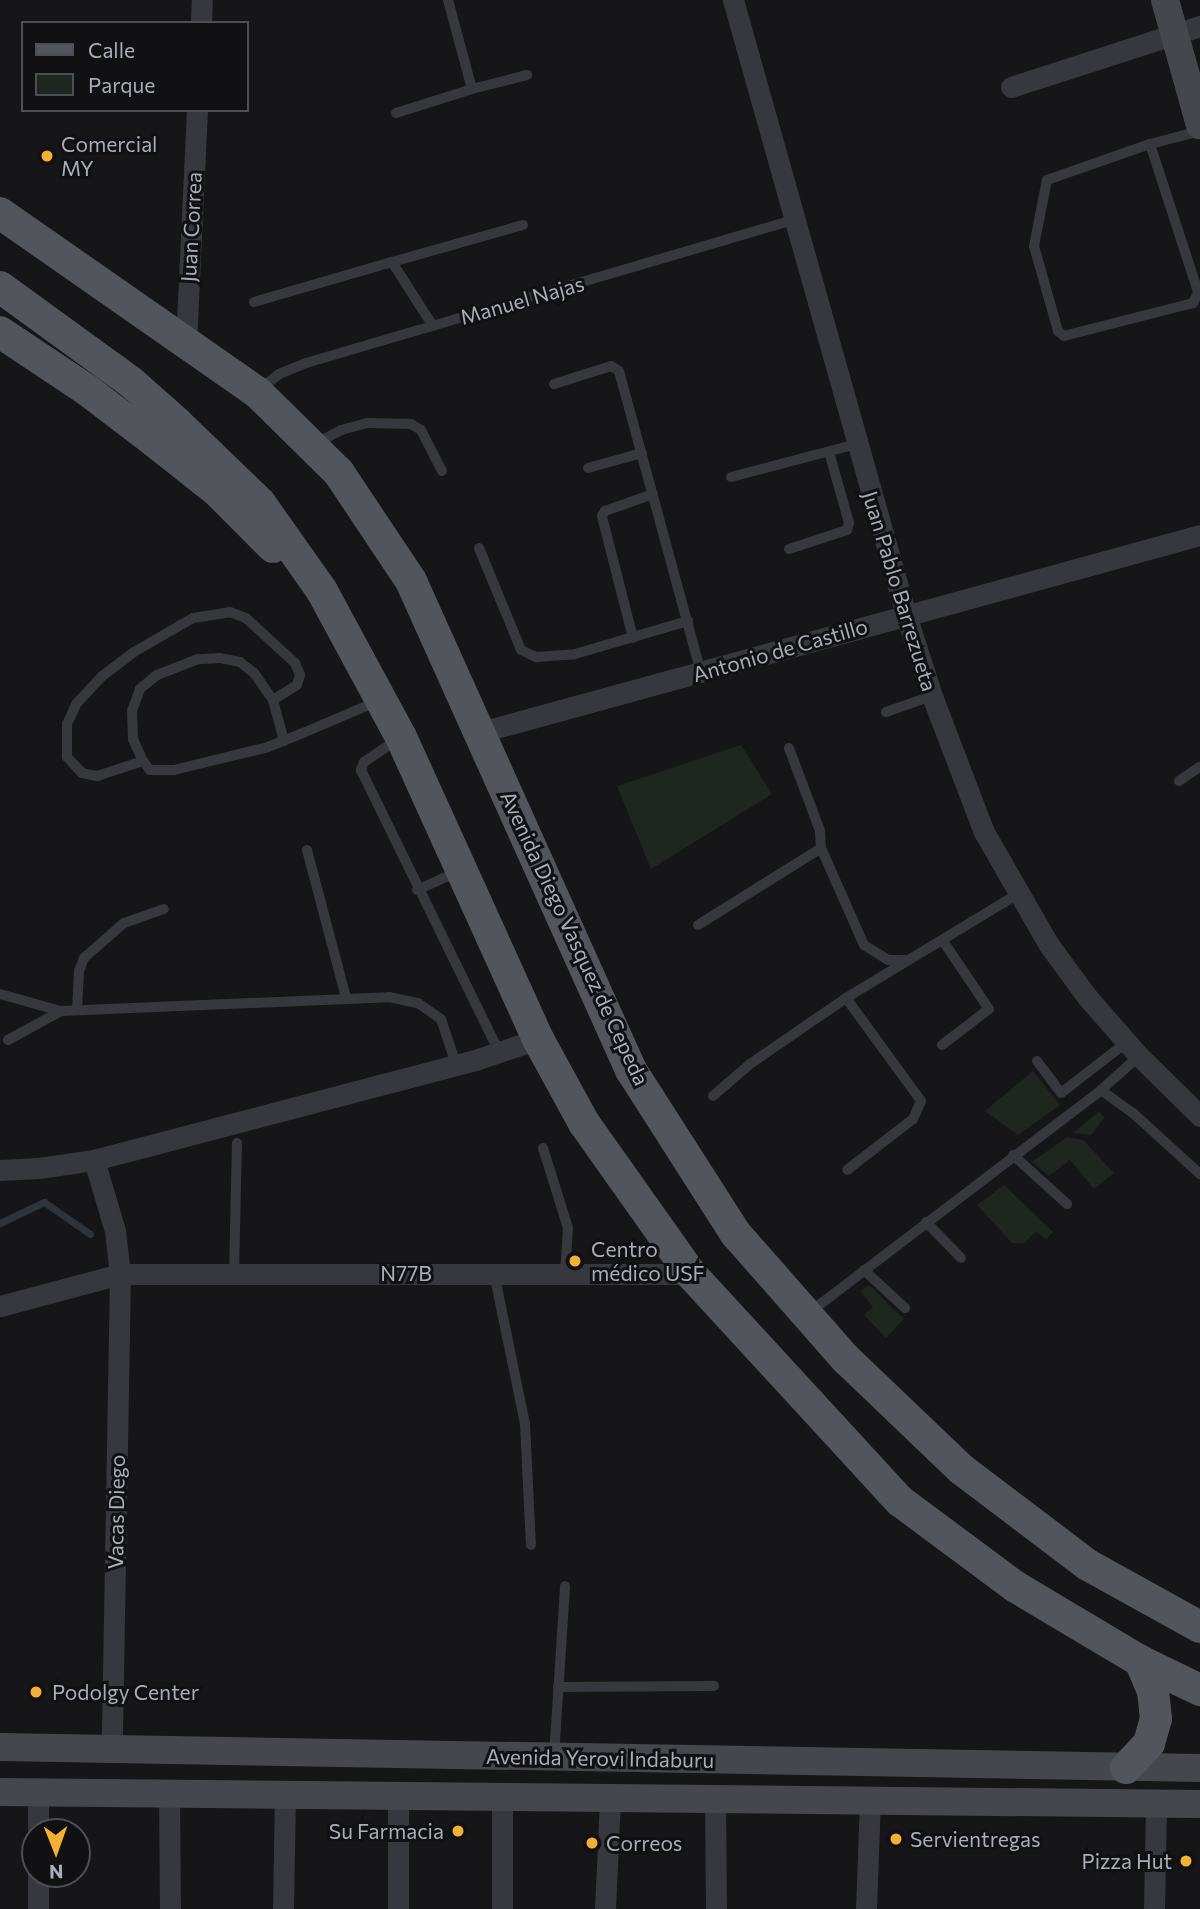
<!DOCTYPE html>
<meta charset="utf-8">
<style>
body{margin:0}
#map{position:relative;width:1200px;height:1909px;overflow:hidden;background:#161618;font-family:Commissioner,sans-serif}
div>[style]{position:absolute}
.green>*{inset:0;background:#1e261f}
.stream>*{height:7px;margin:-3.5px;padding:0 3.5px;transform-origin:3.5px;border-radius:3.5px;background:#2c353c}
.lane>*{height:10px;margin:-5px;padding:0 5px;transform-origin:5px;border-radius:5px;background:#37383d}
.street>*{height:21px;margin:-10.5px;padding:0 10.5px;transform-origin:10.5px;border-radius:10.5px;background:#37383d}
.secondary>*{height:28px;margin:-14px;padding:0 14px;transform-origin:14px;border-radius:14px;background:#45474d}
.primary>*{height:32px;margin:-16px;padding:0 16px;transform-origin:16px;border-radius:16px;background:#53555c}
.dots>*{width:19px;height:19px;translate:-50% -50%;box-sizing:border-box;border:4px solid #111113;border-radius:50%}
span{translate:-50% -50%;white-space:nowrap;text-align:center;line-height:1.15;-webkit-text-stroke:6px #111113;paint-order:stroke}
.poi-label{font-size:21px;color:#a8adb8}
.left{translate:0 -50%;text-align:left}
.right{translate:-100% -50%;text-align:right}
.street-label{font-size:21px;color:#a8adb8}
.legend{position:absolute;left:21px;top:21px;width:228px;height:91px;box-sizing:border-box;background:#111113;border:2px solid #4d4f55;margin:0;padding:9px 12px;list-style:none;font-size:21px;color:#a8adb8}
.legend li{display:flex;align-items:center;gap:14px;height:35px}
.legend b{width:35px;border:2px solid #4d4f55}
.north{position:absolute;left:21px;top:1818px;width:70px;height:70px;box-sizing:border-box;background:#111113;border:2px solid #4d4f55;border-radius:50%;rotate:179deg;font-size:19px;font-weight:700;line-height:28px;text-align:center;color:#a8adb8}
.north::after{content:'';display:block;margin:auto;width:24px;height:32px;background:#f2b134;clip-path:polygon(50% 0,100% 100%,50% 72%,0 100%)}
</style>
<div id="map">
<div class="green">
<i style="clip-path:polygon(741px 745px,772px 794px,651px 869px,617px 786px)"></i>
<i style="clip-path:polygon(1033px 1071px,1060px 1105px,1018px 1135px,985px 1111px)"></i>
<i style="clip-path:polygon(1099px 1112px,1105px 1117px,1091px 1135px,1073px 1133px)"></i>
<i style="clip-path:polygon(1067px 1137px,1083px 1140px,1114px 1173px,1094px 1189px,1070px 1160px,1049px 1176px,1032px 1162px)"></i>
<i style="clip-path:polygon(1004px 1185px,1053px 1232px,1046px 1239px,1036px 1232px,1024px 1243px,1012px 1243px,977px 1205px)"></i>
<i style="clip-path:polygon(869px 1285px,904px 1319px,886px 1338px,864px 1315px,873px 1307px,860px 1291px)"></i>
</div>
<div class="stream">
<i style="left:0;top:1223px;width:49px;rotate:-25.5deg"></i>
<i style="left:44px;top:1202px;width:56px;rotate:34.8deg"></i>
</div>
<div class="lane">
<i style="left:448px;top:0;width:92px;rotate:74.9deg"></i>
<i style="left:472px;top:89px;width:57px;rotate:-14.3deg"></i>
<i style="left:396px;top:113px;width:80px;rotate:-17.5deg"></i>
<i style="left:1150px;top:144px;width:156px;rotate:72deg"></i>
<i style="left:1198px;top:292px;width:5px;rotate:112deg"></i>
<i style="left:1196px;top:297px;width:7px;rotate:117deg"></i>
<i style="left:1193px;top:303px;width:133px;rotate:165.7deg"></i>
<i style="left:1064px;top:336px;width:8px;rotate:-140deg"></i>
<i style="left:1058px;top:331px;width:88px;rotate:-105.8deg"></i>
<i style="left:1034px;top:246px;width:67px;rotate:-78.9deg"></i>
<i style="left:1047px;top:180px;width:109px;rotate:-19.3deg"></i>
<i style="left:1150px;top:144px;width:52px;rotate:-14.6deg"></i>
<i style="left:392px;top:262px;width:136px;rotate:-15.8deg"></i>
<i style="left:254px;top:302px;width:144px;rotate:-16.2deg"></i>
<i style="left:392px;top:262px;width:76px;rotate:57.4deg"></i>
<i style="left:554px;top:384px;width:60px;rotate:-17.5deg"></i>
<i style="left:611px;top:366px;width:9px;rotate:32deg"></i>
<i style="left:619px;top:371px;width:312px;rotate:74.8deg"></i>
<i style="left:260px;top:389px;width:24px;rotate:-38deg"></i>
<i style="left:279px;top:374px;width:29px;rotate:-22deg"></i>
<i style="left:306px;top:363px;width:508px;rotate:-16.36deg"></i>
<i style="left:315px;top:444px;width:30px;rotate:-28deg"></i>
<i style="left:341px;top:430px;width:27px;rotate:-15deg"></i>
<i style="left:367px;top:423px;width:44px;rotate:1.3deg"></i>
<i style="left:411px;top:424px;width:12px;rotate:31deg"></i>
<i style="left:421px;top:430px;width:46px;rotate:62.9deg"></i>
<i style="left:588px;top:468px;width:56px;rotate:-15.5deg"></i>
<i style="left:731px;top:477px;width:130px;rotate:-14.7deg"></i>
<i style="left:479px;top:548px;width:110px;rotate:67.6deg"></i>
<i style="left:521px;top:650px;width:17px;rotate:25deg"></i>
<i style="left:536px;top:657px;width:39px;rotate:-4deg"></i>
<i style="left:575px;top:654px;width:118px;rotate:-16.3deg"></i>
<i style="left:789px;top:549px;width:61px;rotate:-18.1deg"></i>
<i style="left:847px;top:530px;width:7px;rotate:-74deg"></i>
<i style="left:849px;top:523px;width:74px;rotate:-105.7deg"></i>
<i style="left:633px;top:638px;width:126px;rotate:-104.3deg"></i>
<i style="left:602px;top:516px;width:6px;rotate:-59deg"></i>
<i style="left:605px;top:511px;width:51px;rotate:-19.5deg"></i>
<i style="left:886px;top:712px;width:49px;rotate:-19.2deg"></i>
<i style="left:398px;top:739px;width:41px;rotate:145.9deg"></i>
<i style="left:364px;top:762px;width:9px;rotate:111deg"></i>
<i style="left:361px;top:770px;width:314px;rotate:63.9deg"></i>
<i style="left:284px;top:741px;width:42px;rotate:-105deg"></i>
<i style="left:273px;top:700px;width:33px;rotate:-125deg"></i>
<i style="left:254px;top:673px;width:18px;rotate:-142deg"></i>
<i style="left:240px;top:662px;width:20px;rotate:-169deg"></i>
<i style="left:220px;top:658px;width:22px;rotate:177deg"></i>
<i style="left:198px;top:659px;width:44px;rotate:158.7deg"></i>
<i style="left:157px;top:675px;width:22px;rotate:141deg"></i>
<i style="left:140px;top:689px;width:23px;rotate:110deg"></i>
<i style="left:132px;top:711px;width:28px;rotate:88deg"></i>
<i style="left:133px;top:739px;width:24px;rotate:66deg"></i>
<i style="left:143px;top:761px;width:11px;rotate:52deg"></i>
<i style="left:150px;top:770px;width:24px"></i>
<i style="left:174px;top:770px;width:97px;rotate:-13.7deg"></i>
<i style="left:268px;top:747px;width:38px;rotate:-22deg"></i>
<i style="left:303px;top:733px;width:82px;rotate:-23.1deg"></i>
<i style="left:789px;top:748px;width:89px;rotate:69.5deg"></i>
<i style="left:820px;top:831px;width:17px;rotate:87deg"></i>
<i style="left:821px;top:848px;width:106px;rotate:66.1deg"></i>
<i style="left:864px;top:945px;width:28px;rotate:32deg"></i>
<i style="left:888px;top:960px;width:18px"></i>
<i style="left:143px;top:761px;width:48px;rotate:161.9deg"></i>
<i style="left:97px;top:776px;width:15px;rotate:-169deg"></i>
<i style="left:82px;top:773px;width:22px;rotate:-133deg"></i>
<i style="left:67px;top:757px;width:33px;rotate:-90deg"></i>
<i style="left:67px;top:724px;width:23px;rotate:-65deg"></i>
<i style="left:77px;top:703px;width:35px;rotate:-47deg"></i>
<i style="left:101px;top:677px;width:41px;rotate:-37.1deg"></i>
<i style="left:134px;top:652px;width:68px;rotate:-30deg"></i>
<i style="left:193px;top:618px;width:37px;rotate:-9deg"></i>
<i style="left:230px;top:612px;width:17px;rotate:21deg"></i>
<i style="left:246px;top:618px;width:67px;rotate:42.6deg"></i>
<i style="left:295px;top:663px;width:13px;rotate:67deg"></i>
<i style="left:300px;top:675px;width:10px;rotate:107deg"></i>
<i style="left:297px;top:685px;width:28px;rotate:148deg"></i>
<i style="left:1179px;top:781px;width:25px;rotate:-34deg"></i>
<i style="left:307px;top:850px;width:153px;rotate:75.2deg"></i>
<i style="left:417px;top:890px;width:46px;rotate:-24.3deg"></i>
<i style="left:698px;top:925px;width:145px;rotate:-32deg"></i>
<i style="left:0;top:994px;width:63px;rotate:15.6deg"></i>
<i style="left:61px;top:1011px;width:328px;rotate:-2.4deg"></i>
<i style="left:389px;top:997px;width:30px;rotate:12deg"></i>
<i style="left:418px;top:1003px;width:28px;rotate:35deg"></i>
<i style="left:441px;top:1019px;width:47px;rotate:71.6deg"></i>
<i style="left:846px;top:998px;width:127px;rotate:53.9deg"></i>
<i style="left:921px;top:1101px;width:20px;rotate:114deg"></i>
<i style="left:913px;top:1119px;width:83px;rotate:142.3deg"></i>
<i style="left:77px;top:1010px;width:39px;rotate:-87deg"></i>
<i style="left:79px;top:971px;width:14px;rotate:-69deg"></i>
<i style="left:84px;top:958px;width:53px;rotate:-41.2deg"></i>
<i style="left:124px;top:923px;width:42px;rotate:-19.3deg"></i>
<i style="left:8px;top:1040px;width:60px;rotate:-28.7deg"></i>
<i style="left:942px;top:1045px;width:59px;rotate:-37.5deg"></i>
<i style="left:989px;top:1009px;width:82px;rotate:-124.1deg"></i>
<i style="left:1037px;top:1061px;width:40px;rotate:53deg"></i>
<i style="left:1061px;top:1093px;width:83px;rotate:-37.7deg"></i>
<i style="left:1101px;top:1090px;width:39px;rotate:36deg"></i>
<i style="left:1133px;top:1113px;width:91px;rotate:42.3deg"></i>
<i style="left:713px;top:1096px;width:49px;rotate:-40.9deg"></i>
<i style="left:750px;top:1064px;width:116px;rotate:-34.5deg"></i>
<i style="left:846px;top:998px;width:201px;rotate:-31.2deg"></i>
<i style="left:543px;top:1148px;width:84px;rotate:72.6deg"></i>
<i style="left:568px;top:1228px;width:45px;rotate:93.8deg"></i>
<i style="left:1013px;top:1155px;width:73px;rotate:42.2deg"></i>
<i style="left:926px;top:1222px;width:50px;rotate:45.8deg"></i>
<i style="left:864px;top:1270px;width:56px;rotate:42.8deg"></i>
<i style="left:494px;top:1273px;width:154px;rotate:78.4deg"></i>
<i style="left:525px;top:1424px;width:121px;rotate:87.2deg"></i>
<i style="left:234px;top:1274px;width:131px;rotate:-88.7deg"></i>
<i style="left:810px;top:1312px;width:366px;rotate:-37.3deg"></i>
<i style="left:1101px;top:1090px;width:51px;rotate:-41.8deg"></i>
<i style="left:558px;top:1687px;width:156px;rotate:-0.4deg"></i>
<i style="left:554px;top:1757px;width:171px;rotate:-86.3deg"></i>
</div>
<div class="street">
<i style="left:733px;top:0;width:639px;rotate:74.29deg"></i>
<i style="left:906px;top:615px;width:85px;rotate:72.2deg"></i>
<i style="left:932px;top:696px;width:146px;rotate:69.1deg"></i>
<i style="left:984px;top:832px;width:130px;rotate:60.1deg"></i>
<i style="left:1049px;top:945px;width:66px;rotate:53.7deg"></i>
<i style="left:1088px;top:998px;width:77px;rotate:48.7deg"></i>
<i style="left:1139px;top:1056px;width:86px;rotate:44.5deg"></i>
<i style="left:201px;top:23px;width:23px;rotate:-88deg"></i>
<i style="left:1011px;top:87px;width:199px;rotate:-17.9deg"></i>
<i style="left:186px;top:343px;width:233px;rotate:-87.3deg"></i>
<i style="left:481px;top:732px;width:745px;rotate:-15.32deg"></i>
<i style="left:94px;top:1160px;width:74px;rotate:73.5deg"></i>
<i style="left:115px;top:1231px;width:43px;rotate:83.4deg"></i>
<i style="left:120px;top:1274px;width:475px;rotate:91deg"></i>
<i style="left:0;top:1170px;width:39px;rotate:-3deg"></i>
<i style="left:39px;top:1168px;width:56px;rotate:-8.3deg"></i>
<i style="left:94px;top:1160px;width:397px;rotate:-14.7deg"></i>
<i style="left:478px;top:1059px;width:63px;rotate:-18.4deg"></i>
<i style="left:0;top:1306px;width:124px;rotate:-14.9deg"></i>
<i style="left:120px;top:1274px;width:571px"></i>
<i style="left:169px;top:1794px;width:115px;rotate:89.5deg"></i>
<i style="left:398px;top:1796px;width:113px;rotate:90deg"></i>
<i style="left:715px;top:1799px;width:110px;rotate:89.5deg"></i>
<i style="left:38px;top:1832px;width:40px;rotate:-90deg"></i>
<i style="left:38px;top:1909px;width:35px;rotate:-90deg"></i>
<i style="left:283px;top:1909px;width:114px;rotate:-89deg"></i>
<i style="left:502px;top:1909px;width:112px;rotate:-90deg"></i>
<i style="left:605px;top:1909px;width:111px;rotate:-87.4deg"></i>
<i style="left:866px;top:1909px;width:108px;rotate:-87.9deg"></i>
<i style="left:1154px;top:1909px;width:106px;rotate:-88.9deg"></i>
</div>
<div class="secondary">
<i style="left:1165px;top:0;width:130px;rotate:74.4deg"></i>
<i style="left:0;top:1747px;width:1200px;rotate:1deg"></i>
<i style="left:0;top:1792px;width:1200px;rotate:0.57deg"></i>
</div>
<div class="primary">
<i style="left:0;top:213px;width:313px;rotate:34.9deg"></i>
<i style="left:257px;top:392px;width:115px;rotate:44.6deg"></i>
<i style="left:339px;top:473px;width:130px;rotate:56.3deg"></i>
<i style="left:411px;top:581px;width:536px;rotate:65.78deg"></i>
<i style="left:631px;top:1070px;width:195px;rotate:57.4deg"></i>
<i style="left:736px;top:1234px;width:167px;rotate:48.7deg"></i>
<i style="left:846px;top:1359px;width:159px;rotate:43.7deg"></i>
<i style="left:961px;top:1469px;width:159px;rotate:37.1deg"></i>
<i style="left:1088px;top:1565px;width:128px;rotate:29deg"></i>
<i style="left:0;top:287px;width:163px;rotate:36deg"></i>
<i style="left:132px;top:383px;width:60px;rotate:41.6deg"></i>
<i style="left:177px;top:423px;width:115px;rotate:43.9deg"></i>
<i style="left:260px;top:503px;width:108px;rotate:54.8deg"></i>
<i style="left:322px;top:591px;width:166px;rotate:61.6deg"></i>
<i style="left:401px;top:737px;width:332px;rotate:65.6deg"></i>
<i style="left:538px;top:1039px;width:96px;rotate:61.3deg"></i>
<i style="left:584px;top:1123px;width:185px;rotate:54.7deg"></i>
<i style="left:691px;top:1274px;width:309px;rotate:47.4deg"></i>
<i style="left:900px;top:1501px;width:144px;rotate:36.6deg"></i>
<i style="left:1016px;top:1587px;width:144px;rotate:30.8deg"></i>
<i style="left:1140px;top:1661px;width:67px;rotate:25.8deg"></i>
<i style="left:0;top:332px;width:105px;rotate:33.7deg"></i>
<i style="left:87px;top:390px;width:79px;rotate:37.3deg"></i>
<i style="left:150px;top:438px;width:85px;rotate:38.3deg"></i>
<i style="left:217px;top:491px;width:79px;rotate:45deg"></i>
<i style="left:1126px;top:1768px;width:34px;rotate:-47deg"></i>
<i style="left:1149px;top:1743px;width:25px;rotate:-74deg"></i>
<i style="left:1156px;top:1719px;width:28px;rotate:-96deg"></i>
<i style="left:1153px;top:1691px;width:33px;rotate:-113deg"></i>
</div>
<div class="dots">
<i style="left:47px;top:156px;background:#f2b134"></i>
<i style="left:575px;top:1261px;background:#f2b134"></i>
<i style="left:36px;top:1692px;background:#f2b134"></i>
<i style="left:458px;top:1831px;background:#f2b134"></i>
<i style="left:896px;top:1839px;background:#f2b134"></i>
<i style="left:592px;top:1843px;background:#f2b134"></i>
<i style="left:1186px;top:1861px;background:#f2b134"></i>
</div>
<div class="poi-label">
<span class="left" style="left:61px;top:156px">Comercial<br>MY</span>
<span class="left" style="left:591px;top:1261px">Centro<br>médico USF</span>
<span class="left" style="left:52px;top:1692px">Podolgy Center</span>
<span class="right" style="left:444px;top:1831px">Su Farmacia</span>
<span class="left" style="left:910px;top:1839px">Servientregas</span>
<span class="left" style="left:606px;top:1843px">Correos</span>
<span class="right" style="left:1172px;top:1861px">Pizza Hut</span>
</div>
<div class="street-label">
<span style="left:191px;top:227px;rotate:-87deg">Juan Correa</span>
<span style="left:522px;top:300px;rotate:-16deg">Manuel Najas</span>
<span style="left:900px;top:591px;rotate:73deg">Juan Pablo Barrezueta</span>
<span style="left:780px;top:650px;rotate:-16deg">Antonio de Castillo</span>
<span style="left:575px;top:938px;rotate:65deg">Avenida Diego Vasquez de Cepeda</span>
<span style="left:406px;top:1273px">N77B</span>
<span style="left:116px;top:1512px;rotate:-89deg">Vacas Diego</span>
<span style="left:600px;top:1758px;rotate:1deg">Avenida Yerovi Indaburu</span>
</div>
<ul class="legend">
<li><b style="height:9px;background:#53555c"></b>Calle</li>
<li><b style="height:19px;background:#1e261f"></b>Parque</li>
</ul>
<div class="north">N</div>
</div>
